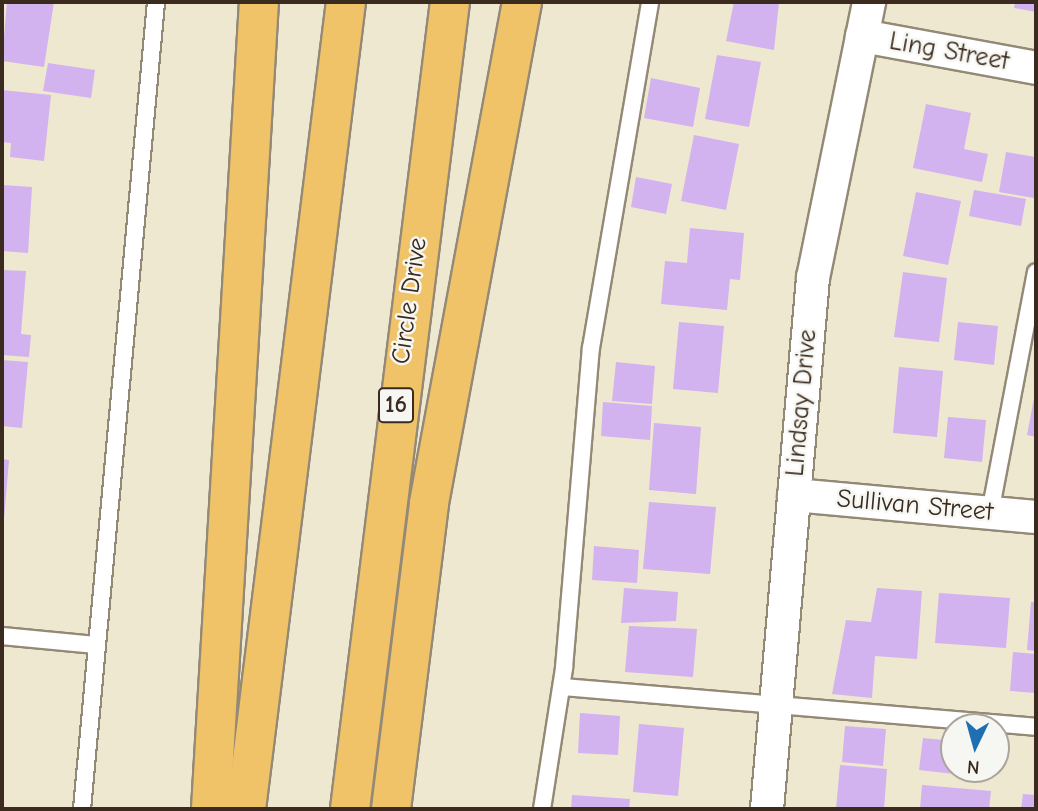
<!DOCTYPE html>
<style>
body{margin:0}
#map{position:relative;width:1038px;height:811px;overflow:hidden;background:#eee8d0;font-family:"Comic Neue",sans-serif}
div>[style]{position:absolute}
.building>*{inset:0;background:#d2b2ef}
.roads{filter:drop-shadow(2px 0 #948977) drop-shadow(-2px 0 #948977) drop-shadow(0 2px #948977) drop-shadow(0 -2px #948977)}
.service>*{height:16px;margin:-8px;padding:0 8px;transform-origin:8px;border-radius:8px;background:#fff}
.minor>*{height:32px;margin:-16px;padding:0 16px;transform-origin:16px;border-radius:16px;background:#fff}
.motorway>*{height:38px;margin:-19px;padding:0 19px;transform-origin:19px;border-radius:19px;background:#f1c369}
span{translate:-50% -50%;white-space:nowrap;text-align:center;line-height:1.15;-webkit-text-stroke:5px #f6f6f2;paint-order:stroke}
.shield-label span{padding:2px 5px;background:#f6f6f2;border:2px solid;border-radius:5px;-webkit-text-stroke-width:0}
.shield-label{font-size:24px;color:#3b2a1e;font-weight:700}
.street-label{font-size:26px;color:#3b2a1e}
.frame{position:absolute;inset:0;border:4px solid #3b2a1e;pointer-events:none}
.north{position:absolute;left:940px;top:713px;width:70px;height:70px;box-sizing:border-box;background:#f6f6f2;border:2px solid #aba49d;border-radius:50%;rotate:185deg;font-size:19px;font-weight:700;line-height:28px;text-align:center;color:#3b2a1e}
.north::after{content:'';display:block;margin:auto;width:24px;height:32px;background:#1f6fb2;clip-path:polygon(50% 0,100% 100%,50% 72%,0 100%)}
</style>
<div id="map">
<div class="building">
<i style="clip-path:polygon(7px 2px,54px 2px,44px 67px,2px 61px)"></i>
<i style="clip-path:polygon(734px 2px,779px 2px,774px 50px,726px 41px)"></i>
<i style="clip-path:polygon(1015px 2px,1036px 2px,1036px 12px,1014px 8px)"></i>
<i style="clip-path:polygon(717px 55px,761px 62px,749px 127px,705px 119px)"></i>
<i style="clip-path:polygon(48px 63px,95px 70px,91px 98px,43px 91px)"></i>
<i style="clip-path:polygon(651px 78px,700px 88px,693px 127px,644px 118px)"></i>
<i style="clip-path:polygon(2px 90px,51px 95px,44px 161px,10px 157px,11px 143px,2px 142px)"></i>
<i style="clip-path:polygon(926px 104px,971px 113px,964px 149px,988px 154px,982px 182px,913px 168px)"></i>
<i style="clip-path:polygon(694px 135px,739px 144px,726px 210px,681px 201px)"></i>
<i style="clip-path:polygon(1006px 152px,1036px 157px,1034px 198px,999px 192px)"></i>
<i style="clip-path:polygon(636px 177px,672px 184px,666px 214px,631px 207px)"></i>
<i style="clip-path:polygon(2px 185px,32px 187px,28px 253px,2px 251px)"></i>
<i style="clip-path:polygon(974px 190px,1026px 199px,1021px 226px,969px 216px)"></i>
<i style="clip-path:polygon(916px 192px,961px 201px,948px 265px,903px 256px)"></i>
<i style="clip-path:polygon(690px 228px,744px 233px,740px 280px,730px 279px,727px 310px,661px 304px,665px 261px,687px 263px)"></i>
<i style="clip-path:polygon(2px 270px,26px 271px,21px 334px,31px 335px,29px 357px,2px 355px)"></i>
<i style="clip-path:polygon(903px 272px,947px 278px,939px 342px,894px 337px)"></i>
<i style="clip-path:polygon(679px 322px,724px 326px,718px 393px,673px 389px)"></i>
<i style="clip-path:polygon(958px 322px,998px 326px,994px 365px,954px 360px)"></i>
<i style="clip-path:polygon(2px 360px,28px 362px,22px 428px,2px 426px)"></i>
<i style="clip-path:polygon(616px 362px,655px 366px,652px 404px,612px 401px)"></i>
<i style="clip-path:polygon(899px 367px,943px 371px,937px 437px,893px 433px)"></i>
<i style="clip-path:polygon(1035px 393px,1036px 393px,1036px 437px,1027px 435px)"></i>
<i style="clip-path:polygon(603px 402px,652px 406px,650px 440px,601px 436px)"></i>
<i style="clip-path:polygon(948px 417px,986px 420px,982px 462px,944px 458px)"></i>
<i style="clip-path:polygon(654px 423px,701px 427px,696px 494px,649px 490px)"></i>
<i style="clip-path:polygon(2px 459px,9px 460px,4px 519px,2px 519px)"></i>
<i style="clip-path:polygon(649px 502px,716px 507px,710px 574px,643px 569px)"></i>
<i style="clip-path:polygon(594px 546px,639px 550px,637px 583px,592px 580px)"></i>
<i style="clip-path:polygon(624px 588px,678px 592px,676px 621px,621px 623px)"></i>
<i style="clip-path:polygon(877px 588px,922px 591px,917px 659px,875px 656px,872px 698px,832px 694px,846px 620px,871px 622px)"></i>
<i style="clip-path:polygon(939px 593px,1010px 598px,1006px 648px,935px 643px)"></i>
<i style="clip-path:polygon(1031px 602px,1036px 602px,1036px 651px,1027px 650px)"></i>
<i style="clip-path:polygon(629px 626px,697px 629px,693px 677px,625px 672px)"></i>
<i style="clip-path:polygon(1013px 652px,1036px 654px,1036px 693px,1010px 691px)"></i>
<i style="clip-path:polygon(580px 713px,620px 716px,618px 755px,578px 753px)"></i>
<i style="clip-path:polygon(639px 724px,684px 728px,678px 796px,633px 792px)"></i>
<i style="clip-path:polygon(845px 726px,886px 729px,883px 766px,842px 762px)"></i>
<i style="clip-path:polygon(923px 738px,954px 741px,954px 774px,919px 770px)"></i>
<i style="clip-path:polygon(840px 765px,887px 769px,884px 809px,836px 809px)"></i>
<i style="clip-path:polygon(922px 785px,991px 791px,989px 809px,920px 809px)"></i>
<i style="clip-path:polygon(1023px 794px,1036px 795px,1036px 809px,1021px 809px)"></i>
<i style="clip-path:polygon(572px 795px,630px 799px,629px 809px,571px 809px)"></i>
</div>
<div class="roads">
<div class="service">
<i style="left:990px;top:513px;width:245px;rotate:-79.2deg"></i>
<i style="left:2px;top:636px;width:94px;rotate:5.5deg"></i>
<i style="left:562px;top:687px;width:476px;rotate:4.8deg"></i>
<i style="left:82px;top:809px;width:810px;rotate:-84.76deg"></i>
<i style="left:542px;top:809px;width:143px;rotate:-81.1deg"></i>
<i style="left:564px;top:668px;width:321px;rotate:-85.2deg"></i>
<i style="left:591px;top:348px;width:351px;rotate:-80.3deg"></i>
</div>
<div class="minor">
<i style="left:862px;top:36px;width:177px;rotate:10.4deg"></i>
<i style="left:794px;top:495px;width:243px;rotate:5.2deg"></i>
<i style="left:767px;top:809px;width:533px;rotate:-85.05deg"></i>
<i style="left:813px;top:278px;width:282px;rotate:-78.5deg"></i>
</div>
<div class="motorway">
<i style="left:211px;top:809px;width:808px;rotate:-86.6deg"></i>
<i style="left:246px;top:809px;width:813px;rotate:-82.94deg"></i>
<i style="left:350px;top:809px;width:813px;rotate:-82.94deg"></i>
<i style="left:391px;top:809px;width:308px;rotate:-82.9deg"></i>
<i style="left:429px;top:503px;width:510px;rotate:-79.48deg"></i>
</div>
</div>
<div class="shield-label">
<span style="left:396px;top:405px">16</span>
</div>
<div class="street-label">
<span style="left:949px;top:52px;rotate:10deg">Ling Street</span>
<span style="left:410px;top:301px;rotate:-82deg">Circle Drive</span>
<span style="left:802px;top:403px;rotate:-85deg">Lindsay Drive</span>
<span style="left:915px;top:506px;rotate:5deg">Sullivan Street</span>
</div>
<div class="frame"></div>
<div class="north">N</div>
</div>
